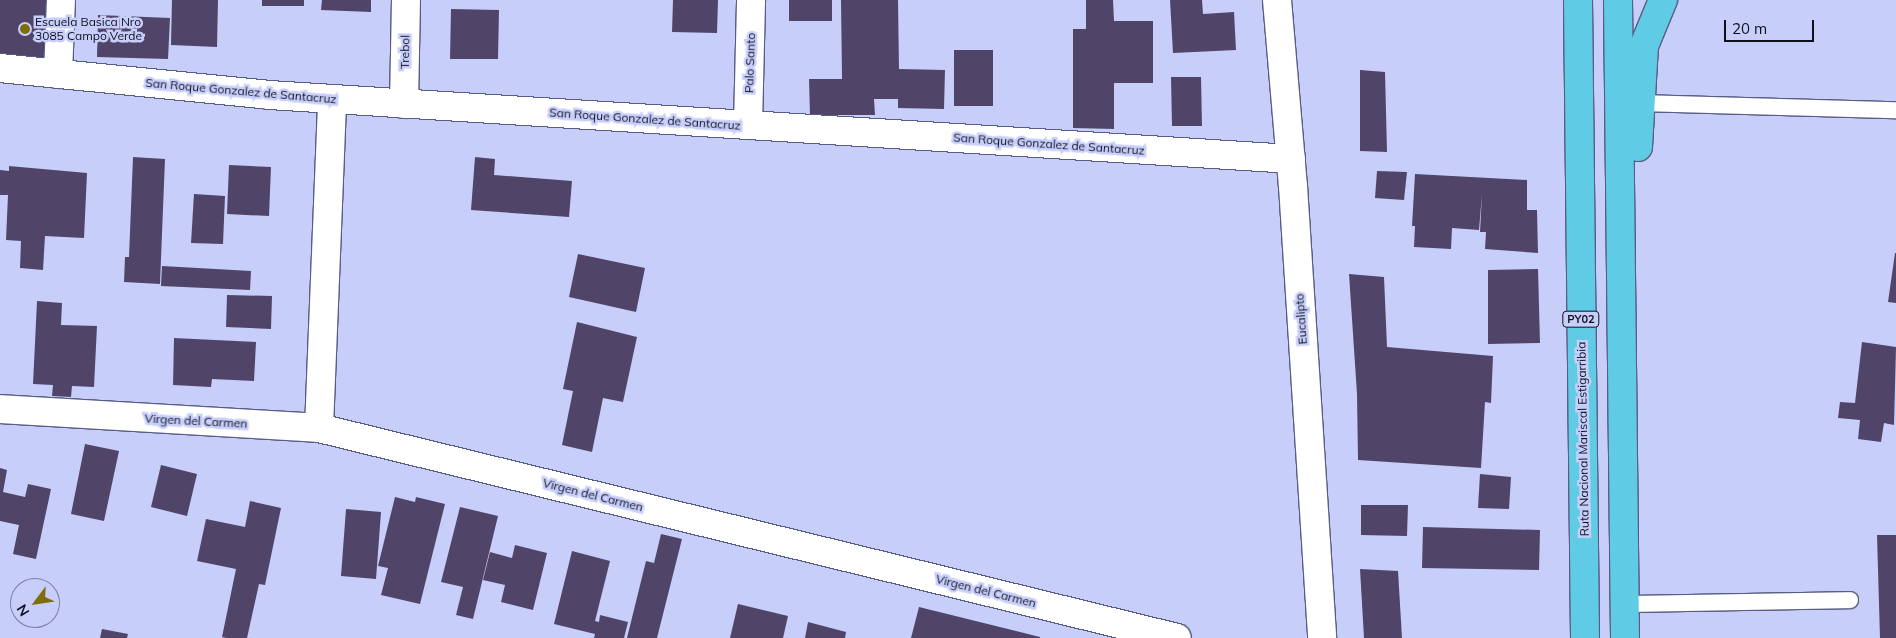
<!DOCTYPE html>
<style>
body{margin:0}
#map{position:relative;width:1896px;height:638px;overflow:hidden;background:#c7cefa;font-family:Mulish,sans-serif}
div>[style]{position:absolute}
.building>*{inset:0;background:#504569}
.roads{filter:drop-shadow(1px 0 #585d83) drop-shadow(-1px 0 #585d83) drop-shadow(0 1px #585d83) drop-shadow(0 -1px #585d83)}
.service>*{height:16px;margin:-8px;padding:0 8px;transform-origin:8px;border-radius:8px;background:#fff}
.minor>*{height:28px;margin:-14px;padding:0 14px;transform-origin:14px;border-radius:14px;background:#fff}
.trunk>*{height:28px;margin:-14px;padding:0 14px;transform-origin:14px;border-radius:14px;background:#60cbe4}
.dots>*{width:14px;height:14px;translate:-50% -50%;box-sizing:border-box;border:2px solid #c7cefa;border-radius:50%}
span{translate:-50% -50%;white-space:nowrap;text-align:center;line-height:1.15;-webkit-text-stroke:5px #c7cefa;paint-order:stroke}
.shield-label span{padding:1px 4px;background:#c7cefa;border:1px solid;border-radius:4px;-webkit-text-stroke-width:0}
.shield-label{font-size:11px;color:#0e101e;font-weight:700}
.poi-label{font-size:12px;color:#0e101e}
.left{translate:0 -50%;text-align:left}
.street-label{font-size:12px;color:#0e101e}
.north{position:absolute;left:10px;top:578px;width:50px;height:50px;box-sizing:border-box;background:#c7cefa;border:1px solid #7d82a2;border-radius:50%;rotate:239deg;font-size:14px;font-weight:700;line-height:20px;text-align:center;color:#0e101e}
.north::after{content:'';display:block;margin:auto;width:18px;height:22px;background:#7f6d09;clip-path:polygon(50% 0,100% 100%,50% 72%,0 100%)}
.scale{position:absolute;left:1724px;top:20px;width:90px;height:22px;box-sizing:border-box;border:2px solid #0e101e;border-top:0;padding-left:6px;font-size:15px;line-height:18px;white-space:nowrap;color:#0e101e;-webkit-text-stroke:4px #c7cefa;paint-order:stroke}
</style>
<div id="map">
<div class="building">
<i style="clip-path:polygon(0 0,50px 0,48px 63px,0 58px)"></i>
<i style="clip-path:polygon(172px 0,218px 0,217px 47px,171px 45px)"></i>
<i style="clip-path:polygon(262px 0,304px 0,304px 6px,262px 6px)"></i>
<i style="clip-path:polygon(322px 0,371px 0,371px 12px,321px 10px)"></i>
<i style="clip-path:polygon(673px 0,718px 0,717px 33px,672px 32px)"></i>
<i style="clip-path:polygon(789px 0,832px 0,832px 21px,789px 21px)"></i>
<i style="clip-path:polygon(841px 0,898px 0,899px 69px,945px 70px,944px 109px,898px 108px,898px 99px,874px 99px,875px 115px,810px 115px,809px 79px,842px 79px)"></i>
<i style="clip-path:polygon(1086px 0,1113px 0,1114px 21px,1153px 21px,1153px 83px,1114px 83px,1114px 129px,1073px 128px,1073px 29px,1086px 29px)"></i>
<i style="clip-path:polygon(1170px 0,1202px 0,1203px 14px,1234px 12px,1236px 50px,1173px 53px)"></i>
<i style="clip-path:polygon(451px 9px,499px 10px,498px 59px,450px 59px)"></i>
<i style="clip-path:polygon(98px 15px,170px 18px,168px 59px,97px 57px)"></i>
<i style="clip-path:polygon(954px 50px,993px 50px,993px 106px,954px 106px)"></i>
<i style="clip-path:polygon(1360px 70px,1385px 72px,1387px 152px,1360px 151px)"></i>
<i style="clip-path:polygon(1171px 77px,1201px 77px,1202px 126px,1172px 126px)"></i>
<i style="clip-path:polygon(133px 157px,165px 159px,160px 284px,124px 282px,125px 257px,129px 257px)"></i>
<i style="clip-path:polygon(475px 157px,495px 159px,494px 175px,572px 181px,569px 217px,471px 210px)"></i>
<i style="clip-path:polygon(229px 165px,271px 167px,269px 216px,227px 214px)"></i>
<i style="clip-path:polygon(9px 166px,87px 173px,84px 238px,45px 236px,43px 270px,20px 268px,21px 241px,6px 240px,8px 195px,0 195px,0 170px,9px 171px)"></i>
<i style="clip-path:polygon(1377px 171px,1407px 172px,1404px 200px,1375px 198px)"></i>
<i style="clip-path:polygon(1415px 174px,1527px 180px,1527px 210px,1537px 210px,1538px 253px,1485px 249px,1486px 232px,1480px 232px,1482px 194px,1479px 230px,1452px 228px,1451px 249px,1414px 247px,1415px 226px,1412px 226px)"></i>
<i style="clip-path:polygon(194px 194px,225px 196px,223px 244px,191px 243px)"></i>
<i style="clip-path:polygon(1895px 253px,1896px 253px,1896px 303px,1888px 302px)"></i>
<i style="clip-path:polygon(578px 254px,645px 268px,636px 312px,569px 297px)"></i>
<i style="clip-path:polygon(162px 266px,251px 271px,250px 290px,161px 286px)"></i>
<i style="clip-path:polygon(1538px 269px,1540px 343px,1488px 344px,1488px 270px)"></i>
<i style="clip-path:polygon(1349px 274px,1384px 277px,1387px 347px,1493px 356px,1491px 403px,1485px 402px,1481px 468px,1358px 460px,1357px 394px)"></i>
<i style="clip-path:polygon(227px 295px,272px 296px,271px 329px,226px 327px)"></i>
<i style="clip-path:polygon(37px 301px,62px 303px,61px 325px,97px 326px,94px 387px,72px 386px,71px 397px,52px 396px,53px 385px,33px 384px)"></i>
<i style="clip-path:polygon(577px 322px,637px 337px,623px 402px,603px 398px,592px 452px,562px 445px,573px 391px,563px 389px)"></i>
<i style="clip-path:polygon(174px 338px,256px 342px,254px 381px,212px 379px,211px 387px,173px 385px)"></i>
<i style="clip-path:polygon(1862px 342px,1896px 347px,1894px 425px,1884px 423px,1881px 442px,1858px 439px,1860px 420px,1838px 418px,1840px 402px,1855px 403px)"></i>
<i style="clip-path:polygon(85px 444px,119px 451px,104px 521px,71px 514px)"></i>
<i style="clip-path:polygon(161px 465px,197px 474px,187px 516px,151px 507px)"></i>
<i style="clip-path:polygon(0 468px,7px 470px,3px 492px,25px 497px,28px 484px,51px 489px,36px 559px,13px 554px,19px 525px,0 521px)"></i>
<i style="clip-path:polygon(1480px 474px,1511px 477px,1509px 509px,1478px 508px)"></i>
<i style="clip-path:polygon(395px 497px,415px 502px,416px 497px,445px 504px,420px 604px,381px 595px,388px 568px,378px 566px)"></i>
<i style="clip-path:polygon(250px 501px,281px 508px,265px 585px,259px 584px,247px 638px,226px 638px,222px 637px,236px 569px,197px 561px,206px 519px,245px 527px)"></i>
<i style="clip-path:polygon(1361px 505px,1408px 505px,1407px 536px,1361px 535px)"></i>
<i style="clip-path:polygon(460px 507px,498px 516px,473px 619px,456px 615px,463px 587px,441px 582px)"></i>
<i style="clip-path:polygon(346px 509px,381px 512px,376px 579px,341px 576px)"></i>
<i style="clip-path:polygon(1423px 527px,1540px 530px,1539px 570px,1422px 568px)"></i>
<i style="clip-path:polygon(661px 534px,682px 539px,657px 638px,627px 638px,646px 561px,654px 563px)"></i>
<i style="clip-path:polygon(1877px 535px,1896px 535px,1896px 638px,1880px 638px)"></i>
<i style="clip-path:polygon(515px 545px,547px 553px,533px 610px,501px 602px,505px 585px,483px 580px,490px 552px,512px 558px)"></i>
<i style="clip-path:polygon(572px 551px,610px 561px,595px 621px,599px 622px,600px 615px,628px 622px,624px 638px,594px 638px,595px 634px,554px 624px)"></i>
<i style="clip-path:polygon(1360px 569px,1398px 571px,1402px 638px,1364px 638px)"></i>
<i style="clip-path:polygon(738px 604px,788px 616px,783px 638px,730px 638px)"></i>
<i style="clip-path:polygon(919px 607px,1040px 637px,1040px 638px,911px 638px)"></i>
<i style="clip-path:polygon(808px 622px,846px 632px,845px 638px,805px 638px)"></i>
<i style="clip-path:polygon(102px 629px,128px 634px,127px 638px,100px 638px)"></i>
</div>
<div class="roads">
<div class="service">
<i style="left:1639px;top:103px;width:257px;rotate:1.6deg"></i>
<i style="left:1624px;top:604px;width:226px;rotate:-1deg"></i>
</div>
<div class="minor">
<i style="left:1277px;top:0;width:187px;rotate:85.1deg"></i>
<i style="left:1293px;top:186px;width:453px;rotate:86.3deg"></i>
<i style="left:0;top:68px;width:270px;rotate:5.7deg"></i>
<i style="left:269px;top:95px;width:1024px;rotate:3.58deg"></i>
<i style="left:58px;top:74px;width:74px;rotate:-87.7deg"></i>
<i style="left:404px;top:104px;width:104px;rotate:-88.9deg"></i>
<i style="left:748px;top:125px;width:125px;rotate:-88.6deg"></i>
<i style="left:0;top:409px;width:320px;rotate:3.4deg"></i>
<i style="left:319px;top:428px;width:883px;rotate:13.75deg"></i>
<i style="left:319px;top:428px;width:329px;rotate:-87.7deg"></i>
</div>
<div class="trunk">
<i style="left:1578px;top:0;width:638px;rotate:89.37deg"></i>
<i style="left:1618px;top:0;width:638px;rotate:89.37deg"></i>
<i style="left:1638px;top:147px;width:101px;rotate:-86.6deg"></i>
<i style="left:1644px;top:46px;width:50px;rotate:-67.6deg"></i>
</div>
</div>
<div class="dots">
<i style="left:25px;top:29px;background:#7f6d09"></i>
</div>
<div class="shield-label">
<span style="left:1581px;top:319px">PY02</span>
</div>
<div class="poi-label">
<span class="left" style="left:35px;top:29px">Escuela Basica Nro<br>3085 Campo Verde</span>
</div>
<div class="street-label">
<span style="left:405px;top:52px;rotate:-89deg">Trebol</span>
<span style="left:750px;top:63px;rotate:-88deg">Palo Santo</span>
<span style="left:241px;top:91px;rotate:5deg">San Roque Gonzalez de Santacruz</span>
<span style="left:645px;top:119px;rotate:4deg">San Roque Gonzalez de Santacruz</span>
<span style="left:1049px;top:144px;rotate:4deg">San Roque Gonzalez de Santacruz</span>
<span style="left:1301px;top:319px;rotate:-94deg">Eucalipto</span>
<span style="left:196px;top:421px;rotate:3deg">Virgen del Carmen</span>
<span style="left:1583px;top:439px;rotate:-91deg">Ruta Nacional Mariscal Estigarribia</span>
<span style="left:593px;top:495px;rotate:14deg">Virgen del Carmen</span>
<span style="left:986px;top:591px;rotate:14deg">Virgen del Carmen</span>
</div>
<div class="north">N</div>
<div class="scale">20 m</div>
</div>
